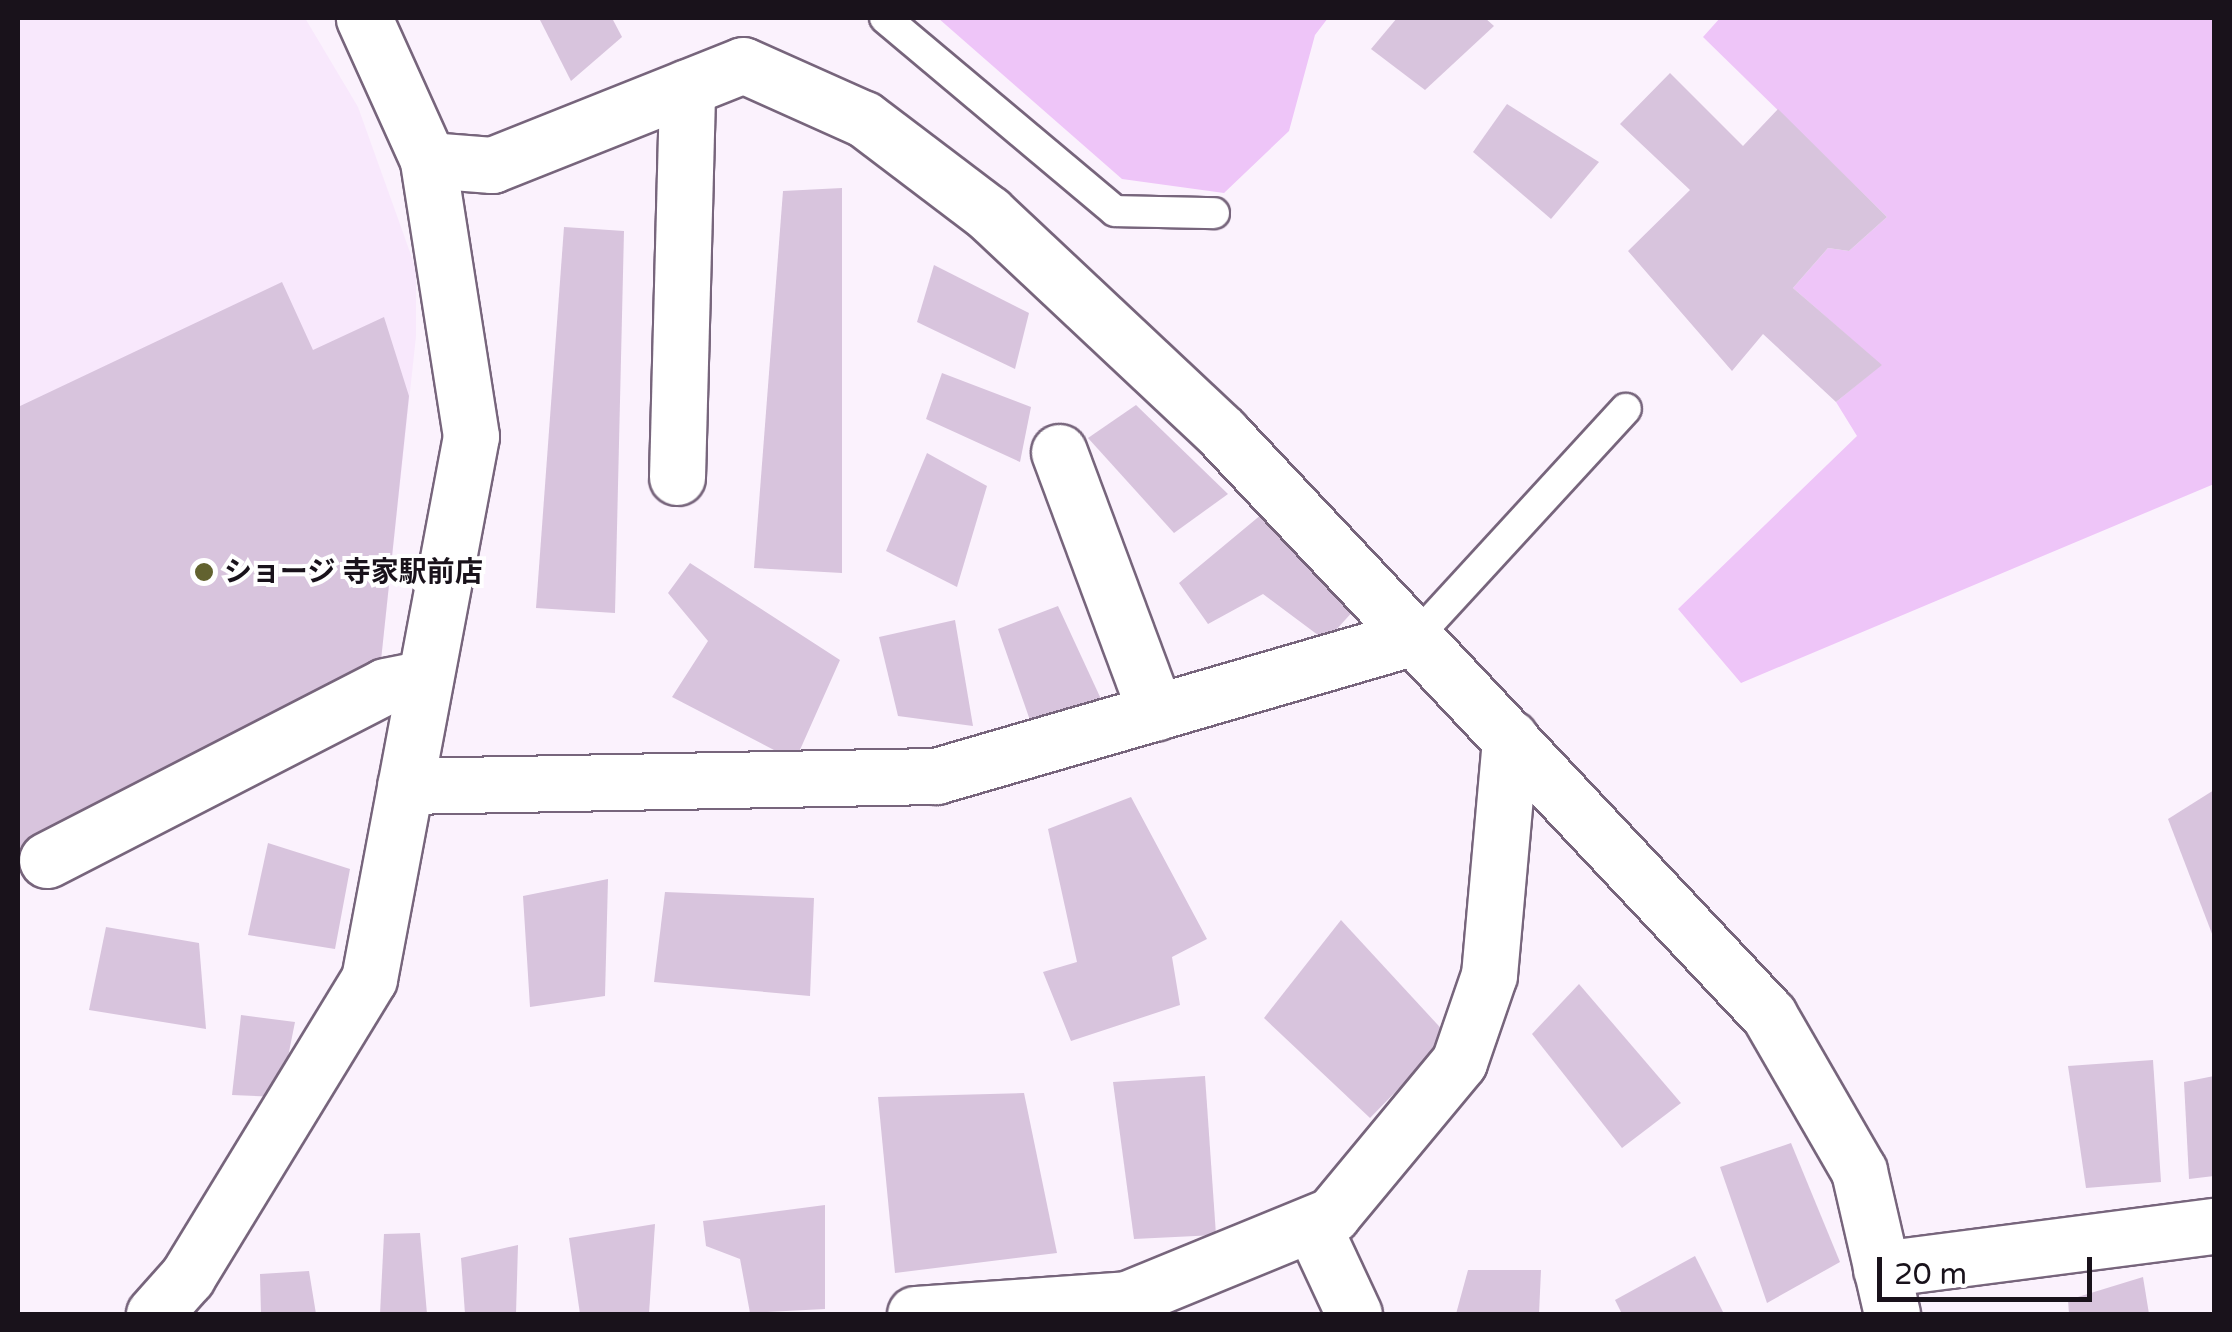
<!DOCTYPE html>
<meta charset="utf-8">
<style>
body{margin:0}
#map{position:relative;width:2232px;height:1332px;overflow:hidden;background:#fbf2fd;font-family:"Varela Round","Noto Sans JP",sans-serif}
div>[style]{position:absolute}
.built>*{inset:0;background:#f8e8fc}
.green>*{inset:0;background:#eec5f8}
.building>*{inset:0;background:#d8c4dd}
.roads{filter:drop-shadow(2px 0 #77657c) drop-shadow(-2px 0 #77657c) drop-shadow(0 2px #77657c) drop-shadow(0 -2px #77657c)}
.service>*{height:30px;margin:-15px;padding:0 15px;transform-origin:15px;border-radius:15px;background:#fff}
.minor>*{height:55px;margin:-27.5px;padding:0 27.5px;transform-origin:27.5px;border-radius:27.5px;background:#fff}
.dots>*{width:28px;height:28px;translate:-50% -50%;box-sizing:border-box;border:5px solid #fff;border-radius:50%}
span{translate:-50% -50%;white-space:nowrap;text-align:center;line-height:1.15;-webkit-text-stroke:8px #fff;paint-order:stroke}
.poi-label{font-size:28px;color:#19121b;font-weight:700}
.left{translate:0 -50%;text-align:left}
.frame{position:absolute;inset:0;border:20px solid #19121b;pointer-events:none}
.scale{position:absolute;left:1877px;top:1257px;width:215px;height:45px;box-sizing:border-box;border:5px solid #19121b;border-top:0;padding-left:12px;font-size:30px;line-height:35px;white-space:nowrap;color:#19121b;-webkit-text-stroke:8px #fff;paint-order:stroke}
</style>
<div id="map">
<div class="built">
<i style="clip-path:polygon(18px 18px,305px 18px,358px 107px,416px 269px,416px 336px,379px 679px,18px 862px)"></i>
</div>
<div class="green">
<i style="clip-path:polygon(938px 18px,1328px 18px,1315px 35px,1289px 131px,1224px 193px,1122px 179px)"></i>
<i style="clip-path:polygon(1720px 18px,2214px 18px,2214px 484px,1741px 683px,1678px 609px,1857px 436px,1836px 402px,1881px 365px,1793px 288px,1828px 248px,1849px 251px,1887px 217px,1703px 37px)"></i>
</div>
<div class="building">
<i style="clip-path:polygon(539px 18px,612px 18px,622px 37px,571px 81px)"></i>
<i style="clip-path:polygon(1397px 18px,1485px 18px,1494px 26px,1425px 90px,1371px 49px)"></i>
<i style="clip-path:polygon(1670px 73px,1743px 146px,1778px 109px,1887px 217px,1849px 251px,1828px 248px,1793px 288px,1882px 365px,1836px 402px,1763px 334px,1732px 371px,1628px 251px,1690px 190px,1620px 124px)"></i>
<i style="clip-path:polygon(1507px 104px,1599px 162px,1551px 219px,1473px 152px)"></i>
<i style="clip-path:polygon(842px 188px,842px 573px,754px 568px,783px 191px)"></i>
<i style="clip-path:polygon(564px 227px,624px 231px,615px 613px,536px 608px)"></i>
<i style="clip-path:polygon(934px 265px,1029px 313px,1015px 369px,917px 322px)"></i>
<i style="clip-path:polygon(282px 282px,313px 350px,384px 317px,409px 396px,379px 679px,18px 862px,18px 407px)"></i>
<i style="clip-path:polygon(942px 373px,1031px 407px,1020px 462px,926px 419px)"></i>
<i style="clip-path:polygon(1136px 405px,1228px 494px,1174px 533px,1088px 438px)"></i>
<i style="clip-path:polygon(927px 453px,987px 486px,957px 587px,886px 551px)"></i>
<i style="clip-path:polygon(1262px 514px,1355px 609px,1326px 641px,1263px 594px,1208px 624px,1179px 583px)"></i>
<i style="clip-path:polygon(690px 563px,840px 660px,795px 761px,672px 697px,708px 641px,668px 593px)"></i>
<i style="clip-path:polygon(1058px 606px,1107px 712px,1039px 746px,998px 629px)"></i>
<i style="clip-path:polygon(955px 620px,973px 726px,898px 716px,879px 637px)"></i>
<i style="clip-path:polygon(2214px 790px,2214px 939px,2168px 819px)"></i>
<i style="clip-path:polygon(1131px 797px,1207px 939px,1172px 957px,1180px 1005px,1071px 1041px,1043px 972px,1077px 962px,1048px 829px)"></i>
<i style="clip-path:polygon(268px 843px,350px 869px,335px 949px,248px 935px)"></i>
<i style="clip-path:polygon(608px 879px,605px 996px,530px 1007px,523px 896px)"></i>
<i style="clip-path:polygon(665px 892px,814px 898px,810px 996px,654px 982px)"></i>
<i style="clip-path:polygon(1341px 920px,1449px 1037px,1370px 1118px,1264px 1018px)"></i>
<i style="clip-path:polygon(106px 927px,199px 943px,206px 1029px,89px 1010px)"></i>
<i style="clip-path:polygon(1579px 984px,1681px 1103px,1622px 1148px,1532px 1034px)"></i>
<i style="clip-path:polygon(241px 1015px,295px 1022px,280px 1097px,232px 1095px)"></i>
<i style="clip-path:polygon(2153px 1060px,2161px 1182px,2086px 1188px,2068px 1066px)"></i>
<i style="clip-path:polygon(1205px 1076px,1216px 1235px,1134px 1239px,1113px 1082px)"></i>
<i style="clip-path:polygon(2214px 1076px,2214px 1176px,2189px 1179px,2184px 1082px)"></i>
<i style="clip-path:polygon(1024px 1093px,1057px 1253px,895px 1273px,878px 1097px)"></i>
<i style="clip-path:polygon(1791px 1143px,1840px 1262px,1767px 1303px,1720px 1167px)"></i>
<i style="clip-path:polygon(825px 1205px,825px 1309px,750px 1313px,740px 1259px,706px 1246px,703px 1221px)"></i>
<i style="clip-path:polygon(655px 1224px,649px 1314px,580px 1314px,569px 1238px)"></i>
<i style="clip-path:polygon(420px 1233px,427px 1314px,380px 1314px,384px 1234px)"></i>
<i style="clip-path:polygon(518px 1245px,516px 1314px,465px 1314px,461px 1258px)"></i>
<i style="clip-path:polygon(1695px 1256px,1724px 1314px,1622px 1314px,1615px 1300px)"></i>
<i style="clip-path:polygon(1468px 1270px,1541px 1270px,1539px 1314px,1456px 1314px)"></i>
<i style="clip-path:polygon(309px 1271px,316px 1314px,261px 1314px,260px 1274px)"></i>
<i style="clip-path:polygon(2143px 1277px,2149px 1314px,2069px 1314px,2068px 1300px)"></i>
</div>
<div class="roads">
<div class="service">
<i style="left:885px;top:18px;width:300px;rotate:40deg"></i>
<i style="left:1115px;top:211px;width:99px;rotate:1.2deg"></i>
<i style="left:1416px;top:637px;width:310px;rotate:-47.4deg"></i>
</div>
<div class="minor">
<i style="left:428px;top:160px;width:64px;rotate:4.5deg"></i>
<i style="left:492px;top:165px;width:270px;rotate:-21.7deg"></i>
<i style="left:743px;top:65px;width:133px;rotate:24.1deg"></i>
<i style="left:864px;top:119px;width:156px;rotate:37.2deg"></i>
<i style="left:988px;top:213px;width:321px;rotate:43.2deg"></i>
<i style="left:1222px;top:433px;width:799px;rotate:46.78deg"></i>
<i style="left:1769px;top:1015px;width:180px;rotate:60deg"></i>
<i style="left:1859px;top:1171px;width:147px;rotate:77deg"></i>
<i style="left:1059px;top:452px;width:278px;rotate:69.6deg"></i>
<i style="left:677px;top:477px;width:390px;rotate:-88.5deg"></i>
<i style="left:405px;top:786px;width:531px;rotate:-1.08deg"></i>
<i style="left:936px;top:776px;width:500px;rotate:-16.2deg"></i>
<i style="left:47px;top:860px;width:380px;rotate:-27.2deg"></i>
<i style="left:385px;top:686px;width:41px;rotate:-11.3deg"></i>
<i style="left:1312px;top:1224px;width:99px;rotate:65deg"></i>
<i style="left:1881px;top:1269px;width:336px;rotate:-7.4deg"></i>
<i style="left:154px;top:1314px;width:50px;rotate:-48.3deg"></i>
<i style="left:187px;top:1277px;width:349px;rotate:-58.6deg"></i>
<i style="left:369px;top:979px;width:552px;rotate:-79.36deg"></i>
<i style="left:471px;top:436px;width:279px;rotate:-98.9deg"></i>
<i style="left:428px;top:160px;width:156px;rotate:-114.3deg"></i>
<i style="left:915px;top:1314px;width:213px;rotate:-4deg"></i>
<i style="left:1127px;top:1299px;width:222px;rotate:-22.3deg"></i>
<i style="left:1332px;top:1215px;width:199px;rotate:-50.3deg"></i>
<i style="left:1459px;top:1062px;width:92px;rotate:-71deg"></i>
<i style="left:1489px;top:975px;width:238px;rotate:-84.9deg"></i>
</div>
</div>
<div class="dots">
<i style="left:204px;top:572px;background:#62622f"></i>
</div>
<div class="poi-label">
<span class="left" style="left:224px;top:572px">ショージ 寺家駅前店</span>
</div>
<div class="frame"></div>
<div class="scale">20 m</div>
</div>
